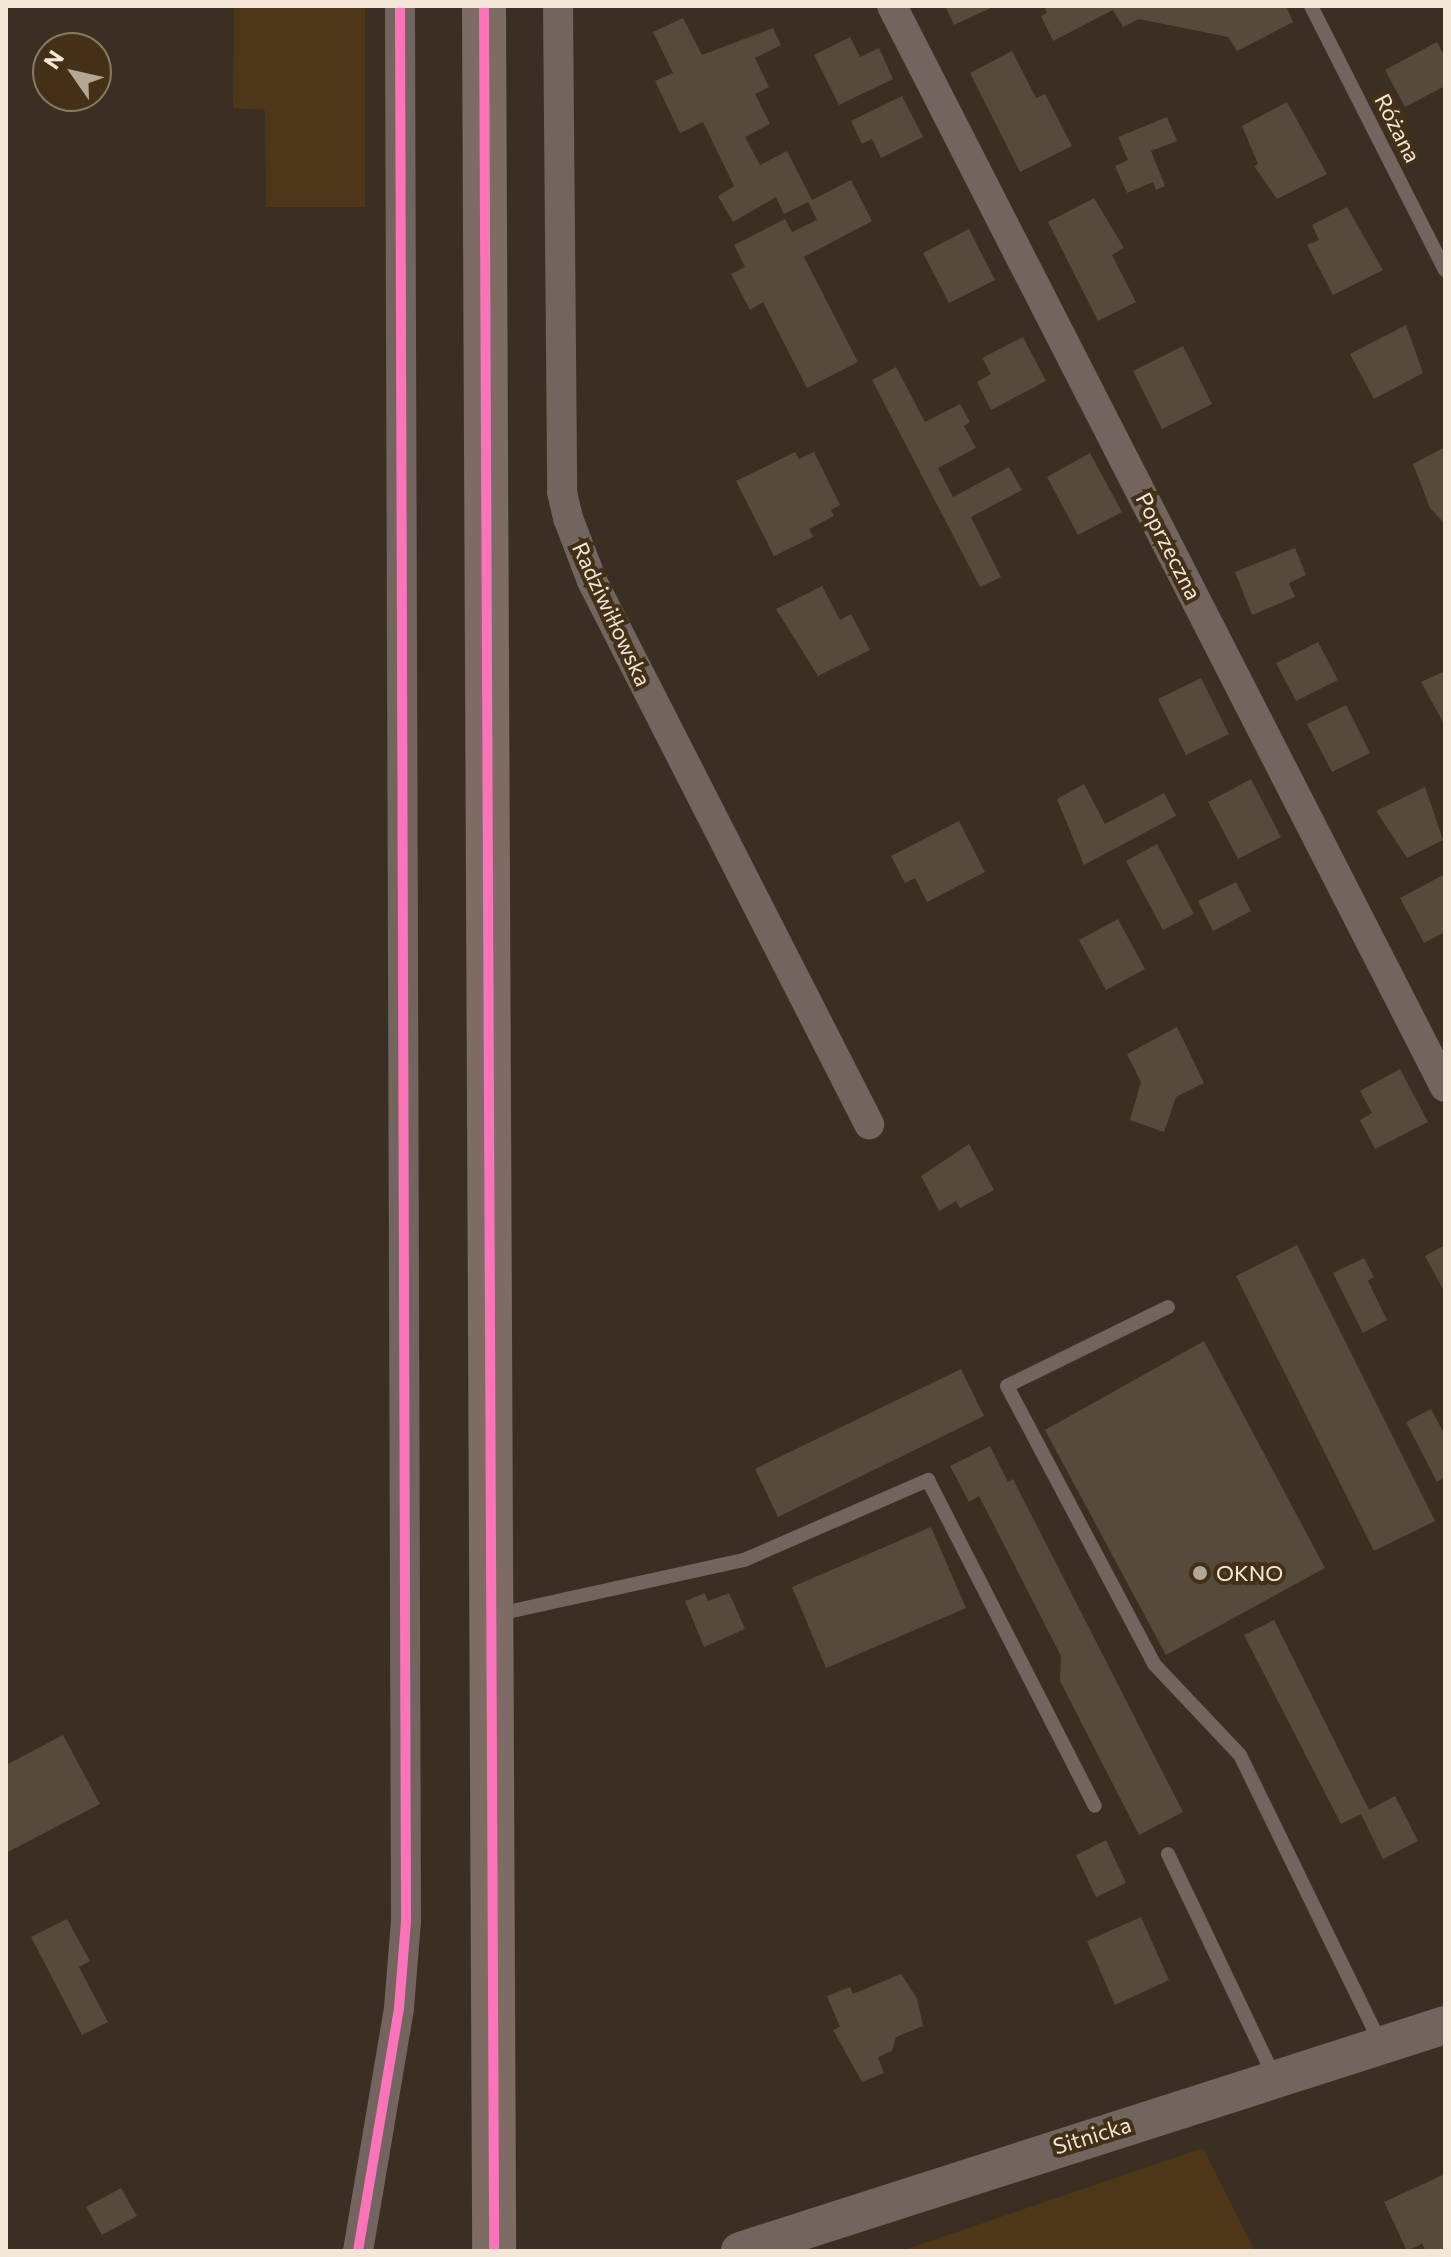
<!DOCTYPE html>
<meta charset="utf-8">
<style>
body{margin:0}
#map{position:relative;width:1451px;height:2257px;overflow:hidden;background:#3a2f22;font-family:Commissioner,sans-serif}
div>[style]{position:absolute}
.built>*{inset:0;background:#4d3718}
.building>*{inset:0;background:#554a3c}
.service>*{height:14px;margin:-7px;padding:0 7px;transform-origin:7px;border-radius:7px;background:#72645e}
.minor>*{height:30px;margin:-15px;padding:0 15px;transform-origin:15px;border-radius:15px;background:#72645e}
.tertiary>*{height:38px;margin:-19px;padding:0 19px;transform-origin:19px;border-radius:19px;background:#72645e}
.primary>*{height:44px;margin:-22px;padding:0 22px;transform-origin:22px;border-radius:22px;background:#7e6b63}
.cycleway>*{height:10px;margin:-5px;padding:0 5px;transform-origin:5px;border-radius:5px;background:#fb73b8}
.dots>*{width:22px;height:22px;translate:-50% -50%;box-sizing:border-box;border:4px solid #443017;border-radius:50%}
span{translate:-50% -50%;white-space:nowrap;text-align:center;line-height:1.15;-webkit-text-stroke:8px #443017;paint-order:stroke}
.street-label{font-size:22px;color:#f4e7d8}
.poi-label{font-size:22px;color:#f4e7d8}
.left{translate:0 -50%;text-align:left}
.frame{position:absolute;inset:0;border:8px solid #f4e7d8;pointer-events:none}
.north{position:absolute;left:32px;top:32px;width:80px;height:80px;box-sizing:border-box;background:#443017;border:2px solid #8a7964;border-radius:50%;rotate:304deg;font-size:22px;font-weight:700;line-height:32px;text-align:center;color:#f4e7d8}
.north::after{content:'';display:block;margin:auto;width:28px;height:36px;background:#b3a798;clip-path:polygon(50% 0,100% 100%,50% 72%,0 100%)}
</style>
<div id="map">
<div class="built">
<i style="clip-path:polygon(234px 6px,365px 6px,365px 207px,266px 207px,265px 110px,233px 108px)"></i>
<i style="clip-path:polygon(1203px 2148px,1255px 2251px,901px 2251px)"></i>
</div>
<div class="building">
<i style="clip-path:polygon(945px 6px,995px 6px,954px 25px)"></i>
<i style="clip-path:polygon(1044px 6px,1286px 6px,1293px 22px,1237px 51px,1228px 37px,1139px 19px,1123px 27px,1113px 10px,1053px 41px,1041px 16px,1047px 13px)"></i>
<i style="clip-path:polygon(683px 18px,702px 55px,773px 28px,781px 45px,755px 58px,769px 87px,755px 94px,770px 124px,745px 137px,760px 165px,787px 151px,812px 200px,851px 180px,872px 221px,804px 257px,858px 362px,807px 388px,763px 302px,750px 310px,731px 274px,745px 267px,734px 245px,785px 219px,792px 232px,817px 220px,808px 202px,784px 214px,776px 197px,733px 222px,718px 196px,734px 186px,703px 122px,680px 133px,655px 81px,673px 73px,653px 32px)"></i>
<i style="clip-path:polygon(850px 37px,860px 57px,879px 48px,893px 79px,839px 105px,814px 55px)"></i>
<i style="clip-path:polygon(1437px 42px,1445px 57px,1445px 86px,1405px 107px,1385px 70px)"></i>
<i style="clip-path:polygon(1012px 51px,1036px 98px,1045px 94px,1072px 146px,1020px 172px,970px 73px)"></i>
<i style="clip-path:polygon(902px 96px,923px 137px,881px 158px,872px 139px,862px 144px,851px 121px)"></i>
<i style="clip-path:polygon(1287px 102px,1327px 174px,1277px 199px,1254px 166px,1258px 164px,1242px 126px)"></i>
<i style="clip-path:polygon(1167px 117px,1177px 141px,1151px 151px,1165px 186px,1156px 190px,1153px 182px,1127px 193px,1115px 166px,1128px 160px,1118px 137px)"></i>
<i style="clip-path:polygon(1094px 198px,1124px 248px,1112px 255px,1136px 302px,1098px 321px,1048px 222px)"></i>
<i style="clip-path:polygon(1347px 207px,1383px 270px,1333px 295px,1307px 245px,1319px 240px,1312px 225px)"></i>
<i style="clip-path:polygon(969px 229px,995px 280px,949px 303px,923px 253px)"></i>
<i style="clip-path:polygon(1406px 325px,1423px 373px,1374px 399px,1350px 354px)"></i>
<i style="clip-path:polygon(1023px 337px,1046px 381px,991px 410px,977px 382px,991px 374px,982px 358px)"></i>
<i style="clip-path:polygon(1183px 346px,1212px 404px,1162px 429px,1133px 371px)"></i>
<i style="clip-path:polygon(896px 367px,925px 422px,960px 404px,970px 422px,964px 426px,976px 448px,938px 468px,953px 497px,1009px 467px,1022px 490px,971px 517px,1001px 577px,980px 587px,872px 380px)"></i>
<i style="clip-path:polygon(1445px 447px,1445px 524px,1430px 508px,1413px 464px)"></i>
<i style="clip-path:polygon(795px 452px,799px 459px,814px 452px,840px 505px,831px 510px,834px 516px,809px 529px,813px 537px,774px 556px,736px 481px)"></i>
<i style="clip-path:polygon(1090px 453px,1122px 512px,1078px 535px,1047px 477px)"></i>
<i style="clip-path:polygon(1295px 548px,1306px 575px,1289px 583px,1295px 597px,1252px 615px,1235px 572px)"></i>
<i style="clip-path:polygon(822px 586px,840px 620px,851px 614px,870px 650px,818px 676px,776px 609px)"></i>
<i style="clip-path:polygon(1318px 642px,1338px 680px,1296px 701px,1276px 663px)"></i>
<i style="clip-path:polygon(1445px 671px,1445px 721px,1443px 722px,1421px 682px)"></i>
<i style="clip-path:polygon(1201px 678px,1229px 734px,1186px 755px,1158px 699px)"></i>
<i style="clip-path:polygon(1346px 705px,1370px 753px,1332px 772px,1307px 724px)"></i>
<i style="clip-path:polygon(1251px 779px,1281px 837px,1238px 859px,1208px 802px)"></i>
<i style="clip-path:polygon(1084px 784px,1105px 824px,1164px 793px,1176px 816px,1084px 865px,1057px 799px)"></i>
<i style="clip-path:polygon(1425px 787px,1443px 840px,1407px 858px,1376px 811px)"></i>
<i style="clip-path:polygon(959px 821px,985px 872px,927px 902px,915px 878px,905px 883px,891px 856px)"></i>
<i style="clip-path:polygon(1157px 844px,1194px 914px,1163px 930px,1126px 861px)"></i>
<i style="clip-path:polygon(1445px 874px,1445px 932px,1424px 943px,1400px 898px)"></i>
<i style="clip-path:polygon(1236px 882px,1251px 911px,1213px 931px,1198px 901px)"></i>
<i style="clip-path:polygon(1118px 919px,1145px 969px,1106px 990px,1079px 940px)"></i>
<i style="clip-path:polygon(1177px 1027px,1204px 1083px,1176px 1097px,1164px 1132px,1130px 1120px,1141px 1082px,1127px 1054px)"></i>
<i style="clip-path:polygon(1400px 1069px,1428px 1122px,1375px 1149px,1360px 1120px,1372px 1113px,1360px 1091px)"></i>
<i style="clip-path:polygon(969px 1144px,994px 1190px,960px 1208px,956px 1201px,939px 1211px,921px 1176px)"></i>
<i style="clip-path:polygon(1297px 1245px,1435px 1521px,1374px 1551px,1236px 1276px)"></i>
<i style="clip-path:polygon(1445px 1245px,1445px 1293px,1425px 1256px)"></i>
<i style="clip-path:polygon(1364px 1258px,1374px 1277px,1368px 1281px,1387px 1320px,1363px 1333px,1333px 1273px)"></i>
<i style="clip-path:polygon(1204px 1341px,1325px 1568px,1166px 1655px,1045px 1430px)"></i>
<i style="clip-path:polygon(961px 1369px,984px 1416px,778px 1517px,755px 1469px)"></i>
<i style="clip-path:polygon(1431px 1409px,1445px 1435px,1445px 1477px,1437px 1482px,1406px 1422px)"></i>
<i style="clip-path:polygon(990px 1446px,1008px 1482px,1013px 1479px,1183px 1812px,1139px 1835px,1060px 1681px,1061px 1656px,979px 1496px,969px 1502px,950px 1466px)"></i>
<i style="clip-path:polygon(931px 1527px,966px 1608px,826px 1668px,792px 1587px)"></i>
<i style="clip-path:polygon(705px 1593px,708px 1601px,729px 1593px,745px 1629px,704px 1647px,685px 1601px)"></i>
<i style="clip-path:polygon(1274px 1620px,1369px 1810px,1395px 1796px,1418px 1841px,1383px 1859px,1361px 1814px,1341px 1824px,1244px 1635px)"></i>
<i style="clip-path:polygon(63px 1735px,100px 1804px,6px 1853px,6px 1765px)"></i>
<i style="clip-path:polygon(1106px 1840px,1126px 1883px,1096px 1897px,1076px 1855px)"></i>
<i style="clip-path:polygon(1141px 1917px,1169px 1980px,1115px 2005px,1087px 1941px)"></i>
<i style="clip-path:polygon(67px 1919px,90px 1961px,79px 1967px,108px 2022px,82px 2035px,31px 1937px)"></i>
<i style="clip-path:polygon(901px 1974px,917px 1998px,923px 2026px,896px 2037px,892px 2051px,878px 2057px,884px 2073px,862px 2082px,833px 2030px,840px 2027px,827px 1996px,850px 1987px,853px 1994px)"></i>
<i style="clip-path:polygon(1445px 2174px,1445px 2251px,1426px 2251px,1422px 2244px,1407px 2251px,1384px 2202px)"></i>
<i style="clip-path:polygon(121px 2188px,137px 2216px,102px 2235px,86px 2207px)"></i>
</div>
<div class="service">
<i style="left:1311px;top:6px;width:296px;rotate:63.1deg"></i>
<i style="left:1168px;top:1307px;width:179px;rotate:153.9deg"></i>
<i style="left:1007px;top:1386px;width:314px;rotate:62.1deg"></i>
<i style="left:1154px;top:1664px;width:125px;rotate:46.6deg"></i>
<i style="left:1240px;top:1755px;width:322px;rotate:64deg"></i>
<i style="left:498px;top:1614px;width:252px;rotate:-12.4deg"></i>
<i style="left:744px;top:1560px;width:201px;rotate:-23.5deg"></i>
<i style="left:928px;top:1480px;width:366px;rotate:62.9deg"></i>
<i style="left:1168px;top:1854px;width:248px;rotate:64.5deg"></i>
</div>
<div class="minor">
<i style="left:558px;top:6px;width:486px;rotate:89.5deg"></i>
<i style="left:562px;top:492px;width:27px;rotate:77deg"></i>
<i style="left:568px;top:518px;width:67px;rotate:69.1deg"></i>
<i style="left:592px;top:581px;width:610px;rotate:62.97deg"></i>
<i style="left:892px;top:6px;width:1214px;rotate:62.91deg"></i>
<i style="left:358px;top:2251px;width:246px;rotate:-80.4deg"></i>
<i style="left:399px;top:2008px;width:87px;rotate:-85.4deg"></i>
<i style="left:406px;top:1921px;width:1915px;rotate:-90.18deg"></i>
</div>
<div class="tertiary">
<i style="left:740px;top:2251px;width:740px;rotate:-17.77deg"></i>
</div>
<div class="primary">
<i style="left:484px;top:6px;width:2245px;rotate:89.74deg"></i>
</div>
<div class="cycleway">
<i style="left:484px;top:6px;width:2245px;rotate:89.74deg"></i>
<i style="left:358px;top:2251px;width:246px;rotate:-80.4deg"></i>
<i style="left:399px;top:2008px;width:87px;rotate:-85.4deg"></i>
<i style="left:406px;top:1921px;width:1915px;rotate:-90.18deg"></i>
</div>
<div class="dots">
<i style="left:1200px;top:1573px;background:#b3a798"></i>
</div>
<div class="street-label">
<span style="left:1398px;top:128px;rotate:63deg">Różana</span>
<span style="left:1169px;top:546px;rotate:63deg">Poprzeczna</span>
<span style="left:612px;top:614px;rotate:65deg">Radziwiłłowska</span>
<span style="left:1092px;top:2135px;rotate:-17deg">Sitnicka</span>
</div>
<div class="poi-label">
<span class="left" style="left:1216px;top:1573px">OKNO</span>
</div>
<div class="frame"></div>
<div class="north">N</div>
</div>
